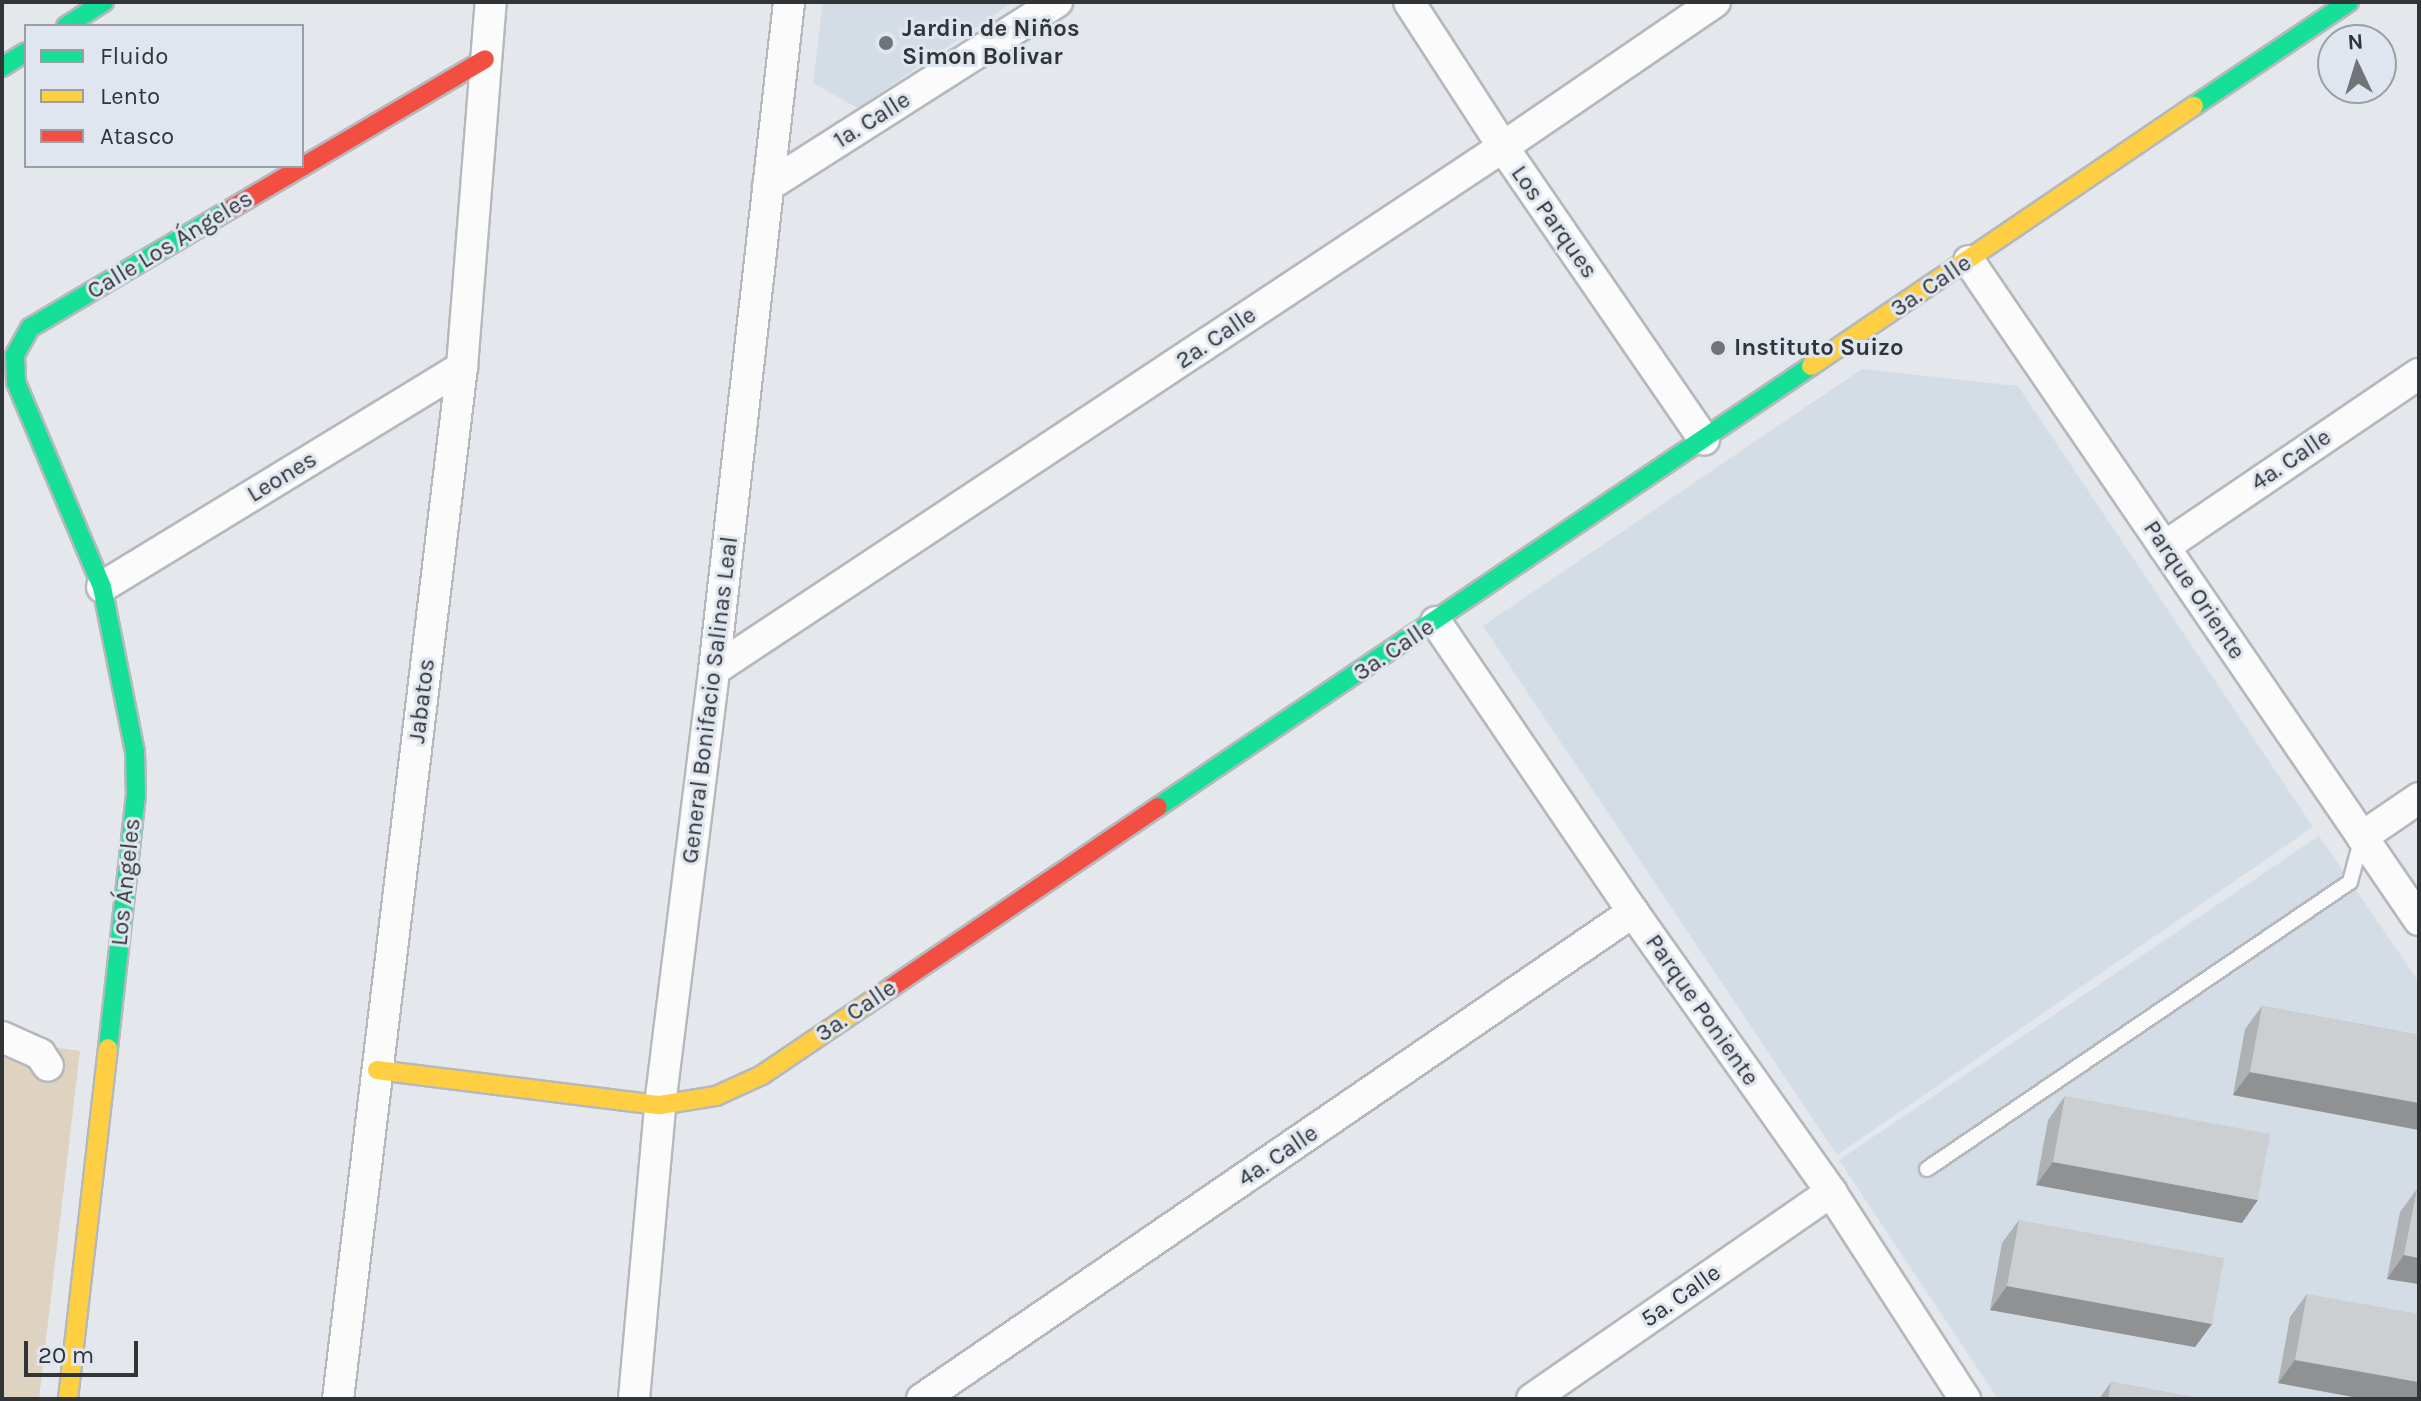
<!DOCTYPE html>
<meta charset="utf-8">
<style>
body{margin:0}
#map{position:relative;width:2421px;height:1401px;overflow:hidden;background:#e4e7ec;font-family:Karla,sans-serif}
div>[style]{position:absolute}
.built>*{inset:0;background:#d4dce6}
.green>*{inset:0;background:#ded2c1}
.roads{filter:drop-shadow(2px 0 #b5b8bc) drop-shadow(-2px 0 #b5b8bc) drop-shadow(0 2px #b5b8bc) drop-shadow(0 -2px #b5b8bc)}
.lane>*{height:14px;margin:-7px;padding:0 7px;transform-origin:7px;border-radius:7px;background:#fbfbfc}
.street>*{height:30px;margin:-15px;padding:0 15px;transform-origin:15px;border-radius:15px;background:#fbfbfc}
.fast>*{height:18px;margin:-9px;padding:0 9px;transform-origin:9px;border-radius:9px;background:#16e098}
.slow>*{height:18px;margin:-9px;padding:0 9px;transform-origin:9px;border-radius:9px;background:#ffcf43}
.jam>*{height:18px;margin:-9px;padding:0 9px;transform-origin:9px;border-radius:9px;background:#f24e42}
.wall>*{inset:0;background:#afb2b5}
.shaded-wall>*{inset:0;background:#8f9193}
.building>*{inset:0;background:#cccfd2}
.dots>*{width:22px;height:22px;translate:-50% -50%;box-sizing:border-box;border:4px solid #e0e6ef;border-radius:50%}
span{translate:-50% -50%;white-space:nowrap;text-align:center;line-height:1.15;-webkit-text-stroke:6px #e0e6ef;paint-order:stroke}
.poi-label{font-size:24px;color:#323538;font-weight:700}
.left{translate:0 -50%;text-align:left}
.street-label{font-size:24px;color:#323538}
.frame{position:absolute;inset:0;border:4px solid #323538;pointer-events:none}
.legend{position:absolute;left:24px;top:24px;width:280px;height:144px;box-sizing:border-box;background:#e0e6ef;border:2px solid #9a9fa6;margin:0;padding:10px 14px;list-style:none;font-size:24px;color:#323538}
.legend li{display:flex;align-items:center;gap:16px;height:40px}
.legend b{width:40px;border:2px solid #9a9fa6}
.north{position:absolute;left:2317px;top:24px;width:80px;height:80px;box-sizing:border-box;background:#e0e6ef;border:2px solid #9a9fa6;border-radius:50%;rotate:356deg;font-size:22px;font-weight:700;line-height:32px;text-align:center;color:#323538}
.north::after{content:'';display:block;margin:auto;width:28px;height:36px;background:#707377;clip-path:polygon(50% 0,100% 100%,50% 72%,0 100%)}
.scale{position:absolute;left:24px;top:1341px;width:114px;height:36px;box-sizing:border-box;border:4px solid #323538;border-top:0;padding-left:10px;font-size:24px;line-height:28px;white-space:nowrap;color:#323538;-webkit-text-stroke:6px #e0e6ef;paint-order:stroke}
</style>
<div id="map">
<div class="built">
<i style="clip-path:polygon(823px 2px,1013px 2px,858px 108px,813px 83px)"></i>
<i style="clip-path:polygon(1862px 369px,2018px 386px,2313px 827px,1837px 1155px,1483px 626px)"></i>
<i style="clip-path:polygon(2319px 836px,2419px 982px,2419px 1399px,1998px 1399px,1839px 1160px)"></i>
</div>
<div class="green">
<i style="clip-path:polygon(2px 1040px,80px 1051px,39px 1399px,2px 1399px)"></i>
</div>
<div class="roads">
<div class="lane">
<i style="left:1927px;top:1169px;width:511px;rotate:-34.16deg"></i>
<i style="left:2350px;top:882px;width:42px;rotate:-75deg"></i>
</div>
<div class="street">
<i style="left:1409px;top:2px;width:173px;rotate:57deg"></i>
<i style="left:1503px;top:147px;width:355px;rotate:55.5deg"></i>
<i style="left:768px;top:186px;width:343px;rotate:-32.5deg"></i>
<i style="left:1969px;top:261px;width:798px;rotate:55.67deg"></i>
<i style="left:2164px;top:547px;width:308px;rotate:-34.2deg"></i>
<i style="left:102px;top:587px;width:422px;rotate:-31.4deg"></i>
<i style="left:1436px;top:622px;width:351px;rotate:55.8deg"></i>
<i style="left:1633px;top:912px;width:343px;rotate:54.7deg"></i>
<i style="left:1831px;top:1192px;width:247px;rotate:57.1deg"></i>
<i style="left:714px;top:670px;width:947px;rotate:-33.54deg"></i>
<i style="left:1503px;top:147px;width:257px;rotate:-34.4deg"></i>
<i style="left:2362px;top:837px;width:69px;rotate:-34.4deg"></i>
<i style="left:2px;top:1037px;width:42px;rotate:24.1deg"></i>
<i style="left:40px;top:1054px;width:14px;rotate:56deg"></i>
<i style="left:338px;top:1399px;width:1039px;rotate:-83.15deg"></i>
<i style="left:462px;top:367px;width:366px;rotate:-85.5deg"></i>
<i style="left:634px;top:1399px;width:295px;rotate:-84.9deg"></i>
<i style="left:660px;top:1105px;width:438px;rotate:-82.9deg"></i>
<i style="left:714px;top:670px;width:672px;rotate:-83.59deg"></i>
<i style="left:922px;top:1399px;width:862px;rotate:-34.41deg"></i>
<i style="left:1532px;top:1399px;width:364px;rotate:-34.7deg"></i>
</div>
<div class="fast">
<i style="left:66px;top:26px;width:45px;rotate:-32.3deg"></i>
<i style="left:2px;top:67px;width:28px;rotate:-32deg"></i>
<i style="left:2194px;top:106px;width:187px;rotate:-33.9deg"></i>
<i style="left:1158px;top:807px;width:788px;rotate:-34.03deg"></i>
<i style="left:108px;top:1048px;width:254px;rotate:-83.7deg"></i>
<i style="left:136px;top:796px;width:44px;rotate:-91.3deg"></i>
<i style="left:135px;top:752px;width:168px;rotate:-101.3deg"></i>
<i style="left:102px;top:587px;width:222px;rotate:-112.8deg"></i>
<i style="left:16px;top:382px;width:27px;rotate:-92deg"></i>
<i style="left:15px;top:355px;width:31px;rotate:-61deg"></i>
<i style="left:30px;top:328px;width:231px;rotate:-30.7deg"></i>
</div>
<div class="slow">
<i style="left:1811px;top:366px;width:463px;rotate:-34.2deg"></i>
<i style="left:377px;top:1070px;width:285px;rotate:7.1deg"></i>
<i style="left:660px;top:1105px;width:57px;rotate:-9.1deg"></i>
<i style="left:716px;top:1096px;width:51px;rotate:-24.5deg"></i>
<i style="left:762px;top:1075px;width:157px;rotate:-34.1deg"></i>
<i style="left:68px;top:1399px;width:353px;rotate:-83.5deg"></i>
</div>
<div class="jam">
<i style="left:229px;top:210px;width:297px;rotate:-30.5deg"></i>
<i style="left:892px;top:987px;width:321px;rotate:-34.1deg"></i>
</div>
</div>
<div class="wall">
<i style="clip-path:polygon(2262px 1006px,2419px 1035px,2419px 1130px,2233px 1095px,2245px 1029px)"></i>
<i style="clip-path:polygon(2065px 1096px,2242px 1223px,2036px 1185px,2048px 1120px)"></i>
<i style="clip-path:polygon(2417px 1189px,2419px 1189px,2419px 1284px,2387px 1279px,2400px 1212px)"></i>
<i style="clip-path:polygon(2019px 1220px,2212px 1324px,2195px 1347px,1990px 1310px,2002px 1243px)"></i>
<i style="clip-path:polygon(2307px 1294px,2419px 1399px,2364px 1399px,2278px 1383px,2290px 1317px)"></i>
<i style="clip-path:polygon(2111px 1382px,2204px 1399px,2099px 1399px)"></i>
</div>
<div class="shaded-wall">
<i style="clip-path:polygon(2250px 1072px,2419px 1103px,2419px 1130px,2233px 1095px)"></i>
<i style="clip-path:polygon(2053px 1162px,2258px 1200px,2242px 1223px,2036px 1185px)"></i>
<i style="clip-path:polygon(2404px 1255px,2419px 1258px,2419px 1284px,2387px 1279px)"></i>
<i style="clip-path:polygon(2007px 1286px,2212px 1324px,2195px 1347px,1990px 1310px)"></i>
<i style="clip-path:polygon(2295px 1360px,2419px 1382px,2419px 1399px,2364px 1399px,2278px 1383px)"></i>
</div>
<div class="building">
<i style="clip-path:polygon(2262px 1006px,2419px 1035px,2419px 1103px,2250px 1072px)"></i>
<i style="clip-path:polygon(2065px 1096px,2270px 1134px,2258px 1200px,2053px 1162px)"></i>
<i style="clip-path:polygon(2417px 1189px,2419px 1189px,2419px 1258px,2404px 1255px)"></i>
<i style="clip-path:polygon(2019px 1220px,2224px 1258px,2212px 1324px,2007px 1286px)"></i>
<i style="clip-path:polygon(2307px 1294px,2419px 1314px,2419px 1382px,2295px 1360px)"></i>
<i style="clip-path:polygon(2111px 1382px,2204px 1399px,2108px 1399px)"></i>
</div>
<div class="dots">
<i style="left:886px;top:43px;background:#707377"></i>
<i style="left:1718px;top:348px;background:#707377"></i>
</div>
<div class="poi-label">
<span class="left" style="left:902px;top:43px">Jardin de Niños<br>Simon Bolivar</span>
<span class="left" style="left:1734px;top:348px">Instituto Suizo</span>
</div>
<div class="street-label">
<span style="left:872px;top:120px;rotate:-32deg">1a. Calle</span>
<span style="left:1554px;top:222px;rotate:55deg">Los Parques</span>
<span style="left:170px;top:245px;rotate:-31deg">Calle Los Ángeles</span>
<span style="left:1931px;top:286px;rotate:-34deg">3a. Calle</span>
<span style="left:1216px;top:338px;rotate:-34deg">2a. Calle</span>
<span style="left:2291px;top:460px;rotate:-34deg">4a. Calle</span>
<span style="left:282px;top:477px;rotate:-31deg">Leones</span>
<span style="left:2194px;top:590px;rotate:56deg">Parque Oriente</span>
<span style="left:1394px;top:650px;rotate:-34deg">3a. Calle</span>
<span style="left:710px;top:700px;rotate:-83deg">General Bonifacio Salinas Leal</span>
<span style="left:422px;top:701px;rotate:-83deg">Jabatos</span>
<span style="left:126px;top:882px;rotate:-84deg">Los Ángeles</span>
<span style="left:1702px;top:1010px;rotate:55deg">Parque Poniente</span>
<span style="left:856px;top:1011px;rotate:-34deg">3a. Calle</span>
<span style="left:1278px;top:1156px;rotate:-34deg">4a. Calle</span>
<span style="left:1681px;top:1296px;rotate:-35deg">5a. Calle</span>
</div>
<div class="frame"></div>
<ul class="legend">
<li><b style="height:10px;background:#16e098"></b>Fluido</li>
<li><b style="height:10px;background:#ffcf43"></b>Lento</li>
<li><b style="height:10px;background:#f24e42"></b>Atasco</li>
</ul>
<div class="north">N</div>
<div class="scale">20 m</div>
</div>
